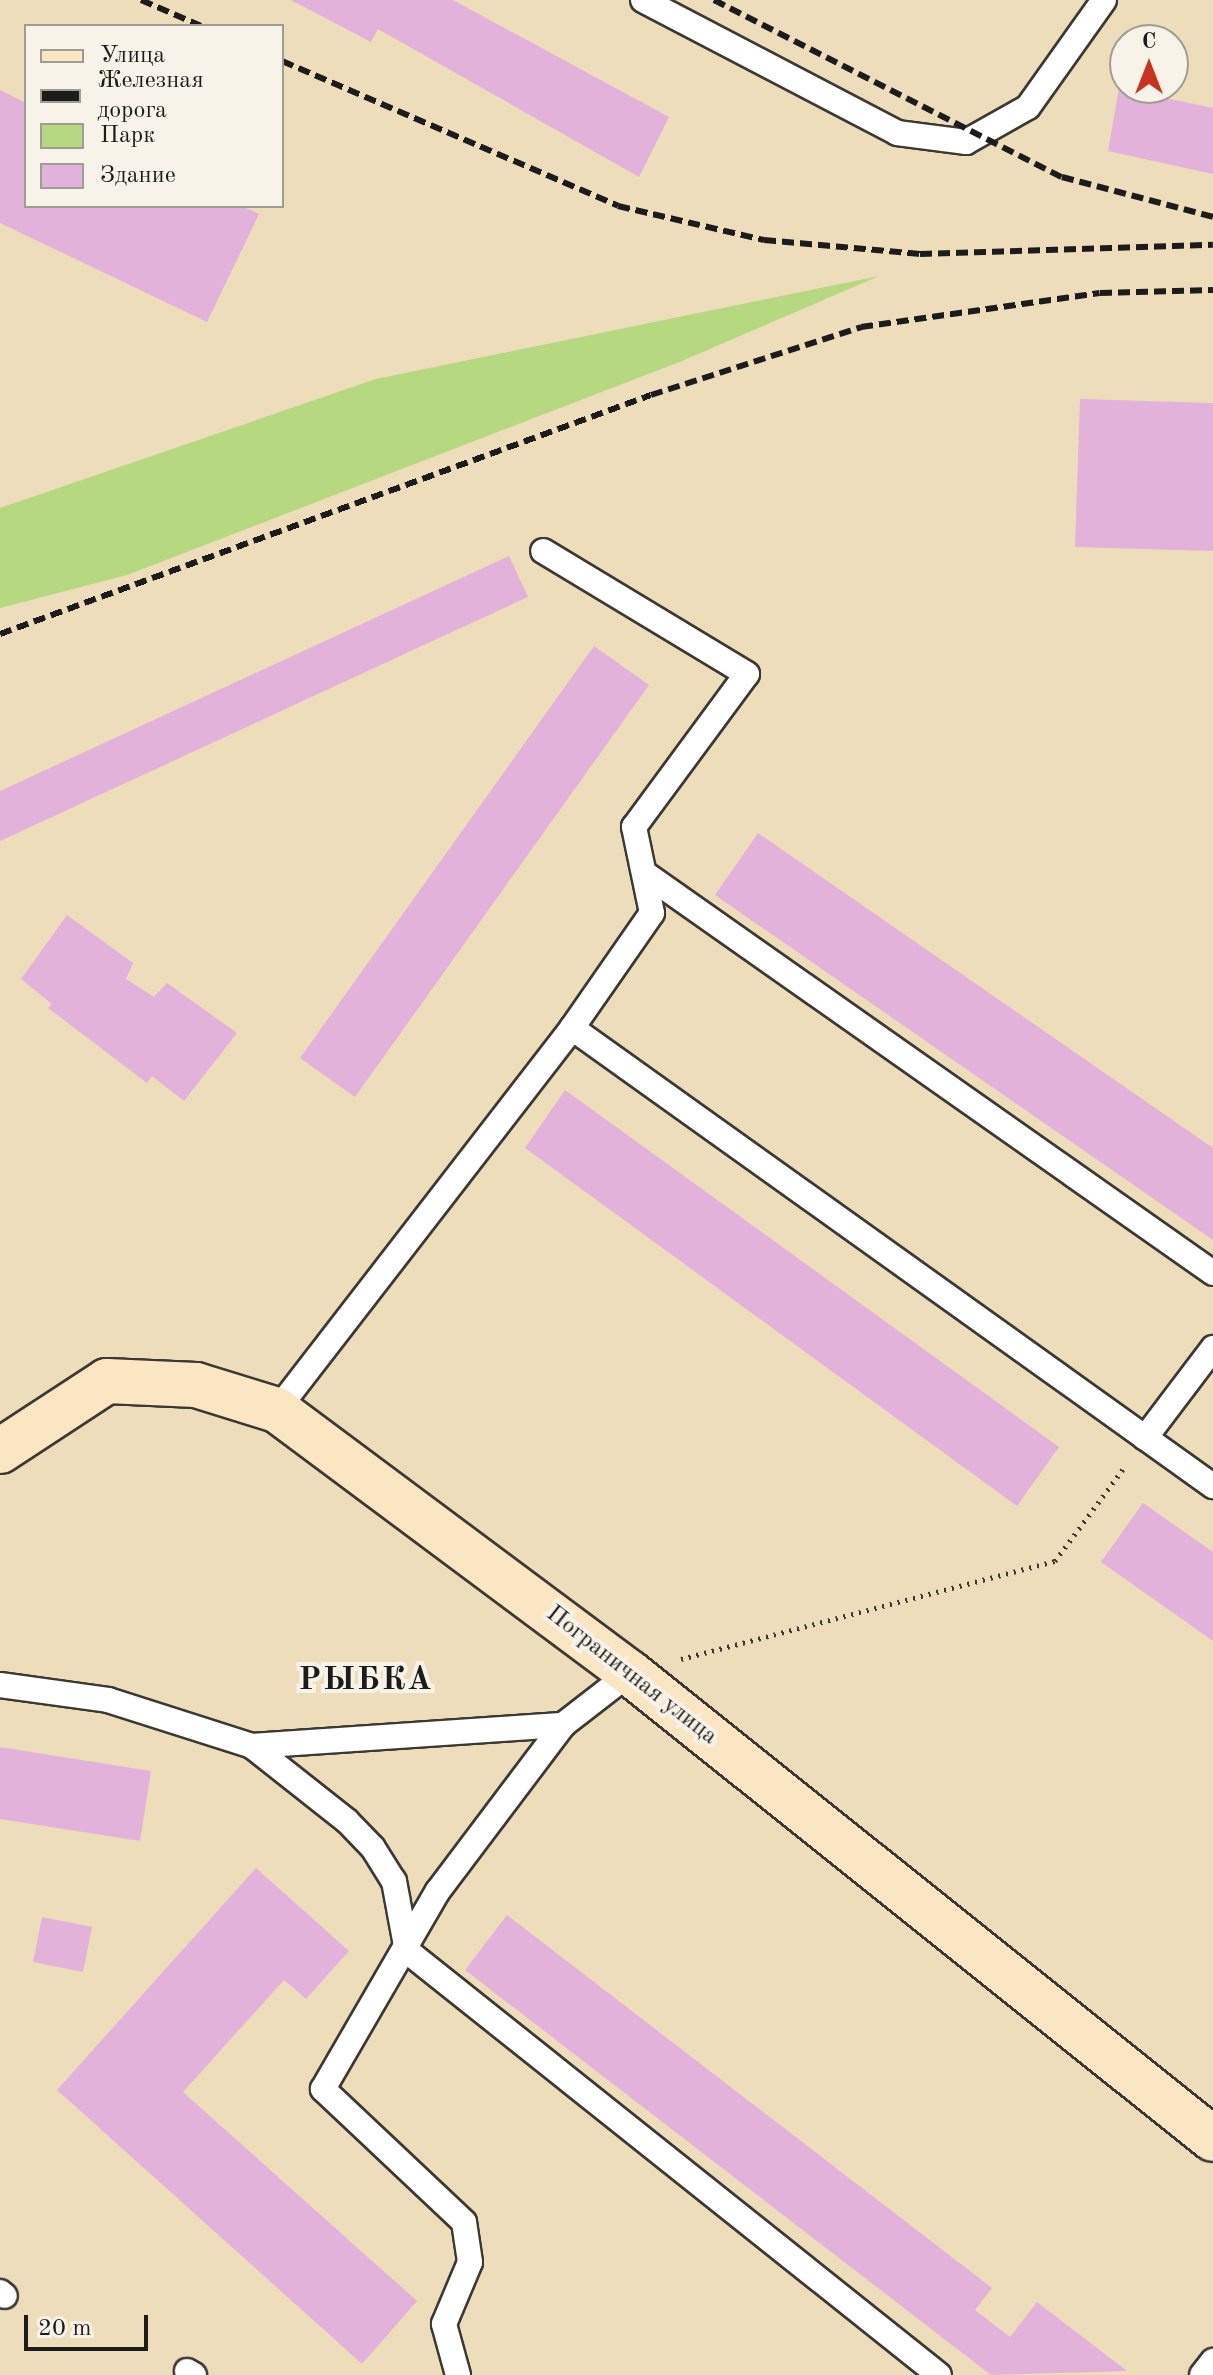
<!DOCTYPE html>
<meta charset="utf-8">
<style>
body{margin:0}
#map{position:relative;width:1213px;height:2375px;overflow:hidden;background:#eeddba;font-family:"Old Standard TT",serif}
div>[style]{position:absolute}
.green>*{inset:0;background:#b5d881}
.building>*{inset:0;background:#e3b2db}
.path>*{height:5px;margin-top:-2.5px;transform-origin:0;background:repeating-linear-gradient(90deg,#3c3934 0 2px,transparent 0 8px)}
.roads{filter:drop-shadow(2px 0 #3c3934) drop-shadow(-2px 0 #3c3934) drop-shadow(0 2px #3c3934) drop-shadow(0 -2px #3c3934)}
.lane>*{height:24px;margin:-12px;padding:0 12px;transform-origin:12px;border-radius:12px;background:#fff}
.secondary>*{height:44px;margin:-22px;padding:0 22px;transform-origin:22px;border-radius:22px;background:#fbe6c3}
.rail>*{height:6px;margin-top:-3px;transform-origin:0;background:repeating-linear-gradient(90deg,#1c1c1c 0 12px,transparent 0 18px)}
span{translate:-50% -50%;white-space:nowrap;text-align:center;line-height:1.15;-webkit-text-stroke:8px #f7f3e8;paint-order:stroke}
.street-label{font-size:24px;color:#1c1c1c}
.district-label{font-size:32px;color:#1c1c1c;font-weight:700;letter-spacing:2px}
.legend{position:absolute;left:24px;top:24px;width:260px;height:184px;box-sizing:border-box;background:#f7f3e8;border:2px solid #9f9d96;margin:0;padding:10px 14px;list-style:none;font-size:24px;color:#1c1c1c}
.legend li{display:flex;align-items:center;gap:16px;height:40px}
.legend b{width:40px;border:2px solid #9f9d96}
.north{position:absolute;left:1109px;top:24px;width:80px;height:80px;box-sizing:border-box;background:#f7f3e8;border:2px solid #9f9d96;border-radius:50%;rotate:0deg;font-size:22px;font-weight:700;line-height:32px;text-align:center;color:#1c1c1c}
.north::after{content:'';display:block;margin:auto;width:28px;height:36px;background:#c8321e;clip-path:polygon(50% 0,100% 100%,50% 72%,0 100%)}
.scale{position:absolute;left:24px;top:2315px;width:124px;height:36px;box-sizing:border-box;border:4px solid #1c1c1c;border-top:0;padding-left:10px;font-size:24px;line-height:28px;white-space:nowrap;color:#1c1c1c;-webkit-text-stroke:6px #f7f3e8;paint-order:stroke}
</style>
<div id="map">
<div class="green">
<i style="clip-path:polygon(879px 276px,682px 361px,127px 575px,0 608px,0 508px,376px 379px)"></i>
</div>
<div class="building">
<i style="clip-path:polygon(291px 0,453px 0,669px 117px,639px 177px,378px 29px,371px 42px)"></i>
<i style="clip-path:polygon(1119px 88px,1213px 108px,1213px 174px,1108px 151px)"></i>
<i style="clip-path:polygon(0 90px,26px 103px,26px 206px,242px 206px,259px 214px,207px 322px,0 223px)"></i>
<i style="clip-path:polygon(1080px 399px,1213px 403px,1213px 551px,1075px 547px)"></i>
<i style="clip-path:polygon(509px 556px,528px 597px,0 841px,0 791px)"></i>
<i style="clip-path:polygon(594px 646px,649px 685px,355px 1097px,300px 1058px)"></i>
<i style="clip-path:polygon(758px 833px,1213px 1148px,1213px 1240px,715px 895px)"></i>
<i style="clip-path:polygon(67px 915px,133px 963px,126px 979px,154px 997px,167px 983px,237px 1033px,184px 1101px,152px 1076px,147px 1083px,48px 1008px,52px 1004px,21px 979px)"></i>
<i style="clip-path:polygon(565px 1090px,1059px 1447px,1017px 1506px,525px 1148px)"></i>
<i style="clip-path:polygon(1143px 1503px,1213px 1552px,1213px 1641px,1101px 1562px)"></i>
<i style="clip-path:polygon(0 1747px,151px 1771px,140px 1841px,0 1819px)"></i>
<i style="clip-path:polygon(256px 1868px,349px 1951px,306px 1999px,284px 1980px,183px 2092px,417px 2301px,362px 2364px,57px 2090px)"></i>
<i style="clip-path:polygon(507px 1915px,992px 2288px,975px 2310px,1010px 2337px,1037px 2302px,1127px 2371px,991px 2375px,465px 1970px)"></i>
<i style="clip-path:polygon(42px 1917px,92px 1927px,83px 1972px,33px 1962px)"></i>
</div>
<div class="path">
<i style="left:681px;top:1659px;width:387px;rotate:-14.7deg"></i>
<i style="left:1055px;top:1561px;width:119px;rotate:-53.5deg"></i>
</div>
<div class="roads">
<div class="lane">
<i style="left:643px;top:0;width:287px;rotate:27.6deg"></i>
<i style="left:897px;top:133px;width:70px;rotate:7.4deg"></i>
<i style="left:966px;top:142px;width:71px;rotate:-29.4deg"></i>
<i style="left:1028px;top:107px;width:131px;rotate:-54.6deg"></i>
<i style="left:647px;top:875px;width:692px;rotate:35.11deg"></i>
<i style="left:572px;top:1028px;width:788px;rotate:35.55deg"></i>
<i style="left:277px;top:1410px;width:483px;rotate:-52.3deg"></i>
<i style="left:572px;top:1028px;width:140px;rotate:-55.2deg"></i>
<i style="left:652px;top:913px;width:88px;rotate:-101.8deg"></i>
<i style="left:634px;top:827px;width:190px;rotate:-53.6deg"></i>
<i style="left:747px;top:674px;width:238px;rotate:-148.9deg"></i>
<i style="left:1145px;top:1438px;width:113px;rotate:-52.9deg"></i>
<i style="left:0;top:1685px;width:109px;rotate:7.9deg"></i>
<i style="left:108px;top:1700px;width:151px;rotate:17.7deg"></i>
<i style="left:252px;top:1746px;width:312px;rotate:-3.9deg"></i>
<i style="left:563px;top:1725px;width:85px;rotate:-37.8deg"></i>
<i style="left:252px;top:1746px;width:121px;rotate:38.3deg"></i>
<i style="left:347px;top:1821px;width:37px;rotate:46deg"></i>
<i style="left:373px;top:1848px;width:39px;rotate:58deg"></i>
<i style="left:394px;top:1881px;width:71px;rotate:79.5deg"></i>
<i style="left:407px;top:1951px;width:680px;rotate:38.55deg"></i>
<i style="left:0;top:2292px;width:6px;rotate:39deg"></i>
<i style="left:187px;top:2371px;width:8px;rotate:30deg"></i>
<i style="left:458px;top:2375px;width:53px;rotate:-105.4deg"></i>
<i style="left:444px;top:2324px;width:67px;rotate:-67.2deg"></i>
<i style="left:470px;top:2262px;width:40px;rotate:-98.5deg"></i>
<i style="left:464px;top:2222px;width:194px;rotate:-136.7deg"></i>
<i style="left:323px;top:2089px;width:229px;rotate:-59.9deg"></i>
<i style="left:438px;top:1891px;width:208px;rotate:-53deg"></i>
<i style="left:1202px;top:2375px;width:18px;rotate:-52deg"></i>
</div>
<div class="secondary">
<i style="left:0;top:1451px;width:128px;rotate:-33.2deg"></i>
<i style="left:107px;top:1381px;width:89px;rotate:2.6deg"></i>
<i style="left:196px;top:1385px;width:85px;rotate:17.2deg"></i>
<i style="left:277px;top:1410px;width:440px;rotate:36.7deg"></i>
<i style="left:630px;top:1673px;width:746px;rotate:38.64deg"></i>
</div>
</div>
<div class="rail">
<i style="left:141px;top:0;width:65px;rotate:23.4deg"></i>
<i style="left:714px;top:0;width:390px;rotate:27deg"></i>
<i style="left:1062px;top:177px;width:156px;rotate:14.8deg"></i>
<i style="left:282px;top:61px;width:366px;rotate:23.3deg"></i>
<i style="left:618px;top:206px;width:150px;rotate:13.1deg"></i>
<i style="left:764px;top:240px;width:157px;rotate:5.1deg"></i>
<i style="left:920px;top:254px;width:293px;rotate:-1.8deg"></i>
<i style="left:0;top:634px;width:693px;rotate:-20.16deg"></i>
<i style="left:651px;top:395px;width:221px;rotate:-17.9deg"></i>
<i style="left:861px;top:327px;width:241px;rotate:-8.1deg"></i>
<i style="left:1100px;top:293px;width:113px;rotate:-1.5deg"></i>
</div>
<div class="street-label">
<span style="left:631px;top:1676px;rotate:38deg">Пограничная улица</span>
</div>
<div class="district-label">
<span style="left:366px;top:1681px">РЫБКА</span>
</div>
<ul class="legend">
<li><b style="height:10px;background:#fbe6c3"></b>Улица</li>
<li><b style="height:10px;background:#1c1c1c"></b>Железная дорога</li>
<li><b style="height:22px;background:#b5d881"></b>Парк</li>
<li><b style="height:22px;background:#e3b2db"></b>Здание</li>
</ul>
<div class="north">С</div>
<div class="scale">20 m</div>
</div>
